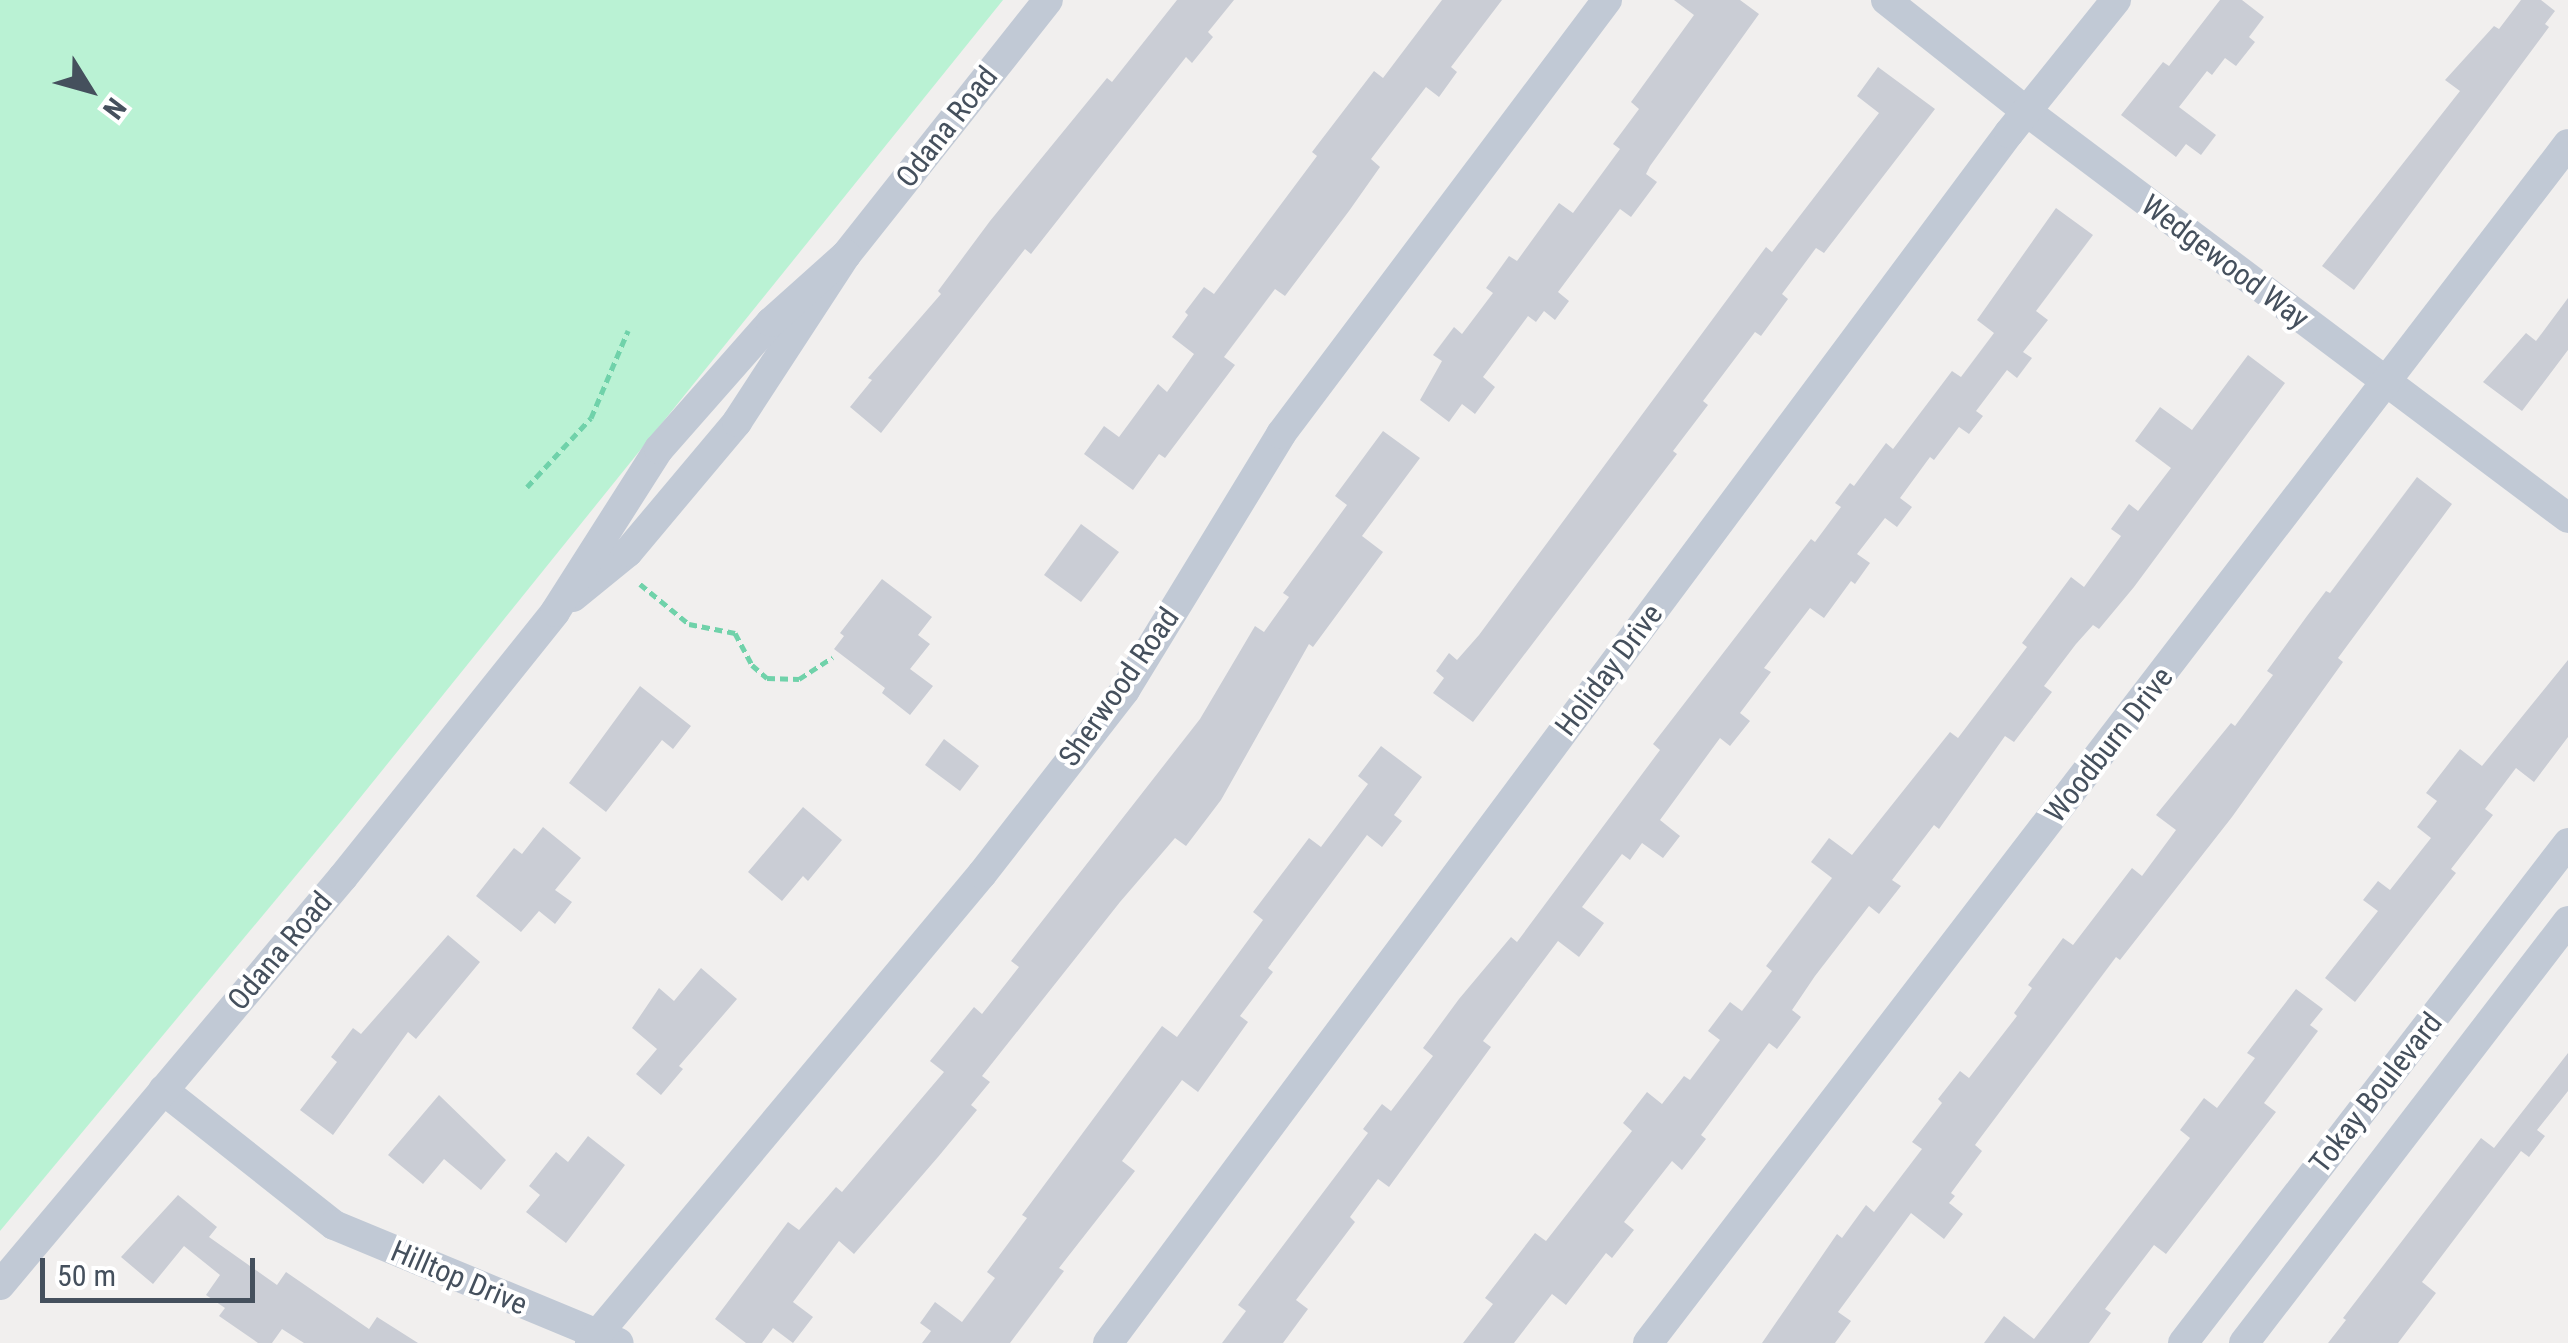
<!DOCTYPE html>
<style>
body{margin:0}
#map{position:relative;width:2568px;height:1343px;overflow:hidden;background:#f1efee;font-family:"Roboto Condensed",sans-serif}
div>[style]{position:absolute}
.green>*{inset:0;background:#baf2d4}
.building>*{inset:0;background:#cacdd5}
.path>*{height:5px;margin-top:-2.5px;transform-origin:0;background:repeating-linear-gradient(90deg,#70d2aa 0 8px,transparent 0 13px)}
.minor>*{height:30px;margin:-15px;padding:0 15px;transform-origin:15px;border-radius:15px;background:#c1c9d5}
span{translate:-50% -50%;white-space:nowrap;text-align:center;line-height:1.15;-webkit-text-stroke:8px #fff;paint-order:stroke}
.street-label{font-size:30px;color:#45505d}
.north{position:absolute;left:40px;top:40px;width:100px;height:100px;-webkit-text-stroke:8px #fff;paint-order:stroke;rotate:127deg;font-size:28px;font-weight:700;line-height:40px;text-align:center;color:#45505d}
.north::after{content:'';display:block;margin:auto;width:35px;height:45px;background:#45505d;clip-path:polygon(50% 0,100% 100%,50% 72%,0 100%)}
.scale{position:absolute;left:40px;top:1258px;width:215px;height:45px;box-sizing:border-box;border:5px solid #45505d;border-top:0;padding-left:12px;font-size:30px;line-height:35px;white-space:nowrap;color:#45505d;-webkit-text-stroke:8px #fff;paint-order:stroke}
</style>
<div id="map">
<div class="green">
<i style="clip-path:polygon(0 0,1003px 0,343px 819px,0 1231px)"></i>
</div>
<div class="building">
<i style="clip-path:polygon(1177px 0,1234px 0,1208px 32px,1213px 37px,1192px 63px,1186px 57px,1031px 254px,1025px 249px,881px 433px,850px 407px,872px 380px,868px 378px,941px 294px,938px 291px,990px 221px,1107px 78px,1112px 82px)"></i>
<i style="clip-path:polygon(1442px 0,1502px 0,1451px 67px,1457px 72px,1439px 97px,1426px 87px,1371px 159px,1380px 167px,1349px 211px,1285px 296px,1275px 289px,1224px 357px,1235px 365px,1165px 458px,1159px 454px,1133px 490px,1084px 454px,1104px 426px,1119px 437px,1158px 384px,1167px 392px,1194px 354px,1172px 337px,1188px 315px,1185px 312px,1204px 287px,1214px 294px,1317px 156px,1312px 152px,1374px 71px,1383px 78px)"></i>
<i style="clip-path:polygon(1674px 0,1740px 0,1759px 14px,1650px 166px,1646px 174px,1657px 182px,1631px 217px,1620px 209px,1558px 292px,1569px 301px,1555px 320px,1544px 311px,1536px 322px,1528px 316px,1483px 377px,1495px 387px,1475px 414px,1462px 404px,1449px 422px,1420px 400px,1442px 361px,1433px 355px,1454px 327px,1462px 334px,1493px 293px,1486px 288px,1509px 256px,1517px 261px,1559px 203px,1573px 213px,1620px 149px,1613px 144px,1639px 109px,1631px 102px,1694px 15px)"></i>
<i style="clip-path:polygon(2220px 0,2242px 0,2264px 17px,2249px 37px,2255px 42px,2236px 66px,2225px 58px,2212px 75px,2207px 71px,2179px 107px,2216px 135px,2201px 155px,2186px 144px,2176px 157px,2121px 115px,2163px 62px,2169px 66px)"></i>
<i style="clip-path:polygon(2521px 0,2541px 0,2555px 11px,2545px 24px,2549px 27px,2354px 290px,2322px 266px,2460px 91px,2445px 80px,2494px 26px,2499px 29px)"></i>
<i style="clip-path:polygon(1878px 67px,1935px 109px,1824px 253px,1816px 248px,1782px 294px,1788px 299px,1761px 336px,1755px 332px,1703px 401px,1708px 405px,1673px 451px,1677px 454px,1473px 722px,1433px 693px,1444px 678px,1436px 671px,1449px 653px,1457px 660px,1479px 635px,1766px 247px,1772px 252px,1879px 113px,1857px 96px)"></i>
<i style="clip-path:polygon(2056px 208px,2093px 235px,2036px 311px,2048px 320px,2023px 352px,2032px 358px,2017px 378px,2007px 370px,1976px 411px,1983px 416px,1969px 434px,1959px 427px,1934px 460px,1930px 457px,1900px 498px,1912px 507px,1897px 527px,1885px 518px,1857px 554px,1870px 563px,1855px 584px,1851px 581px,1824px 618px,1810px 608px,1764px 668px,1771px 672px,1740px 713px,1750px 721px,1730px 746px,1720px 738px,1660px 820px,1680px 836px,1663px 858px,1642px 843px,1630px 860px,1622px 854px,1582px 907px,1604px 923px,1579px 957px,1558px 941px,1483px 1041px,1491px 1047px,1389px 1187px,1378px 1179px,1350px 1217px,1355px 1222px,1296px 1300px,1308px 1309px,1283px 1343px,1222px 1343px,1246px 1311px,1238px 1305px,1368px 1133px,1363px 1129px,1382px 1104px,1391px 1111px,1433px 1056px,1423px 1048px,1459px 999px,1511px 937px,1517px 942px,1660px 750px,1653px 744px,1811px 539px,1815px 542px,1841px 507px,1835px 503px,1850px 483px,1854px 486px,1886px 443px,1893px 449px,1952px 371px,1961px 377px,1994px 333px,1977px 320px)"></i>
<i style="clip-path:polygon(2568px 298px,2568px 350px,2522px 411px,2483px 382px,2526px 333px,2536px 341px)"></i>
<i style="clip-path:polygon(2248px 355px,2285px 383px,2134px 587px,2099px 629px,2093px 625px,2076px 644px,2044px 686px,2052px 692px,2014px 742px,2005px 736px,1939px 829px,1934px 825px,1892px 880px,1901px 886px,1879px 914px,1869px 906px,1815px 976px,1792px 1010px,1801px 1017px,1777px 1049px,1769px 1043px,1701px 1135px,1706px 1139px,1682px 1170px,1672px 1161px,1624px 1222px,1634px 1230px,1612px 1258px,1606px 1253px,1566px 1305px,1552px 1294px,1514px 1343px,1463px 1343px,1493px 1304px,1485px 1298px,1535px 1233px,1546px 1241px,1632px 1131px,1623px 1123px,1647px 1092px,1662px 1104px,1684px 1076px,1690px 1080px,1720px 1040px,1708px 1031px,1730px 1002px,1742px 1011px,1772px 971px,1766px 966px,1832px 878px,1811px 862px,1829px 838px,1852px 855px,1950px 732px,1958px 738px,2027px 647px,2022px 643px,2071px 577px,2084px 587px,2121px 536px,2111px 529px,2129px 504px,2138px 511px,2171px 468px,2135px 441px,2160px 407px,2192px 430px)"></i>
<i style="clip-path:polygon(1383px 431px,1420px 458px,1362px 536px,1383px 552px,1313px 647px,1309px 644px,1221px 800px,1186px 846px,1175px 838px,1120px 902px,982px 1076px,990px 1082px,971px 1105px,977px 1110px,938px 1157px,854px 1254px,839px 1241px,793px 1302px,813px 1317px,793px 1343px,773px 1328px,762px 1343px,746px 1343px,715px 1319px,788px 1222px,799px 1230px,836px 1187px,842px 1192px,944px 1072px,930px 1061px,974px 1007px,982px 1014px,1019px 967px,1011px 961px,1200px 719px,1255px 626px,1264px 632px,1289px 597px,1283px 593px,1347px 505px,1335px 496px)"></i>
<i style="clip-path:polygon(2417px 477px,2452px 504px,2338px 658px,2343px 662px,2232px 817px,2120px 960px,2116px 957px,1975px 1145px,1982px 1151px,1951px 1193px,1955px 1196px,1949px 1203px,1963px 1214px,1944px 1239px,1911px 1213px,1838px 1312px,1851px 1321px,1835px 1343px,1762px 1343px,1837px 1234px,1842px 1238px,1866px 1205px,1874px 1212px,1922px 1149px,1912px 1142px,1942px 1103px,1938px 1099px,1960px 1071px,1969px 1078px,2017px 1016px,2014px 1013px,2032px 988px,2028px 985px,2063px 938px,2073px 945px,2132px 868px,2142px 876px,2176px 830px,2156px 815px,2231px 723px,2235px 726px,2273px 675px,2267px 671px,2307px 616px,2326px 591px,2330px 593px)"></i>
<i style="clip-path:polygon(1081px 524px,1119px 552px,1081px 602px,1044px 575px)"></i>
<i style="clip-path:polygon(882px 579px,932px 617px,918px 635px,930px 644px,910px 669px,933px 686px,910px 715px,882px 693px,885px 688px,834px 649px,844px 636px,840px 633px)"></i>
<i style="clip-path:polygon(2568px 660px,2568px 737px,2534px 782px,2516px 768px,2485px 809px,2493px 815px,2451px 869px,2456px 873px,2355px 1002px,2325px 978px,2378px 911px,2363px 900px,2378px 881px,2390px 890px,2431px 838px,2417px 827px,2437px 801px,2426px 793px,2460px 749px,2482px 766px)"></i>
<i style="clip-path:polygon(640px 686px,691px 726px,673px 749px,662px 740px,606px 812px,569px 783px)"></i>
<i style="clip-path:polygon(944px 739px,979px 766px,960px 791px,925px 765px)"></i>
<i style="clip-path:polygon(1381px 746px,1422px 777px,1394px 815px,1402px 821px,1382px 847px,1367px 835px,1268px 968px,1273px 972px,1240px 1016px,1248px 1022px,1198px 1092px,1182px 1080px,1122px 1161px,1135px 1171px,1059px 1268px,1064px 1271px,1010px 1343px,922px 1343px,931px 1331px,920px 1323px,935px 1302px,962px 1322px,995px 1278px,987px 1272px,1027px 1218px,1022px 1215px,1162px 1026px,1177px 1037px,1263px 920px,1253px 912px,1309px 838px,1321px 847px,1368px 784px,1358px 776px)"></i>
<i style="clip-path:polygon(803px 807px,842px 840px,808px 881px,803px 876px,782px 901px,748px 872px)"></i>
<i style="clip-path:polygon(543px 827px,581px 858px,555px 890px,572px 902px,555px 924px,539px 911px,521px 932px,476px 896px,514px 848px,522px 854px)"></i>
<i style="clip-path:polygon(448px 935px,480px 962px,416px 1039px,408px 1032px,333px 1135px,300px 1110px,337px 1062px,331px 1057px,353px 1028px,361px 1034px)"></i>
<i style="clip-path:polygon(701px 968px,737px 999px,679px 1066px,683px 1069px,661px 1095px,636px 1074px,657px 1049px,632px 1028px,659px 988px,674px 1001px)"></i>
<i style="clip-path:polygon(2296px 989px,2323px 1009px,2310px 1025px,2318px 1031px,2264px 1103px,2276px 1112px,2166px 1254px,2154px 1245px,2105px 1309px,2111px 1313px,2089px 1343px,1984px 1343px,2004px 1316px,2034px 1339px,2190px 1138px,2180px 1130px,2204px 1098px,2217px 1108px,2255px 1058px,2247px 1053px)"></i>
<i style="clip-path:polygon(2568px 1053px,2568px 1091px,2537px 1130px,2545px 1136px,2529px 1157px,2521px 1151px,2422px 1282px,2436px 1293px,2398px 1343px,2328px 1343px,2346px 1320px,2343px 1318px,2481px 1138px,2494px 1148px)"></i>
<i style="clip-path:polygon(439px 1095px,506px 1160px,481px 1190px,444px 1159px,423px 1184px,388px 1155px)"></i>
<i style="clip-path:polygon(588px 1136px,625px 1165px,566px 1243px,526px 1212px,540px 1195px,529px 1186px,556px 1152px,568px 1162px)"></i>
<i style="clip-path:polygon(178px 1195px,217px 1227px,209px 1237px,277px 1285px,286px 1272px,369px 1329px,377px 1317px,418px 1343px,304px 1343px,282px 1329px,272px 1343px,258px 1343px,219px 1316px,225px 1308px,206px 1295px,220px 1275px,184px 1246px,153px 1284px,121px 1257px)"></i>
</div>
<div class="path">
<i style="left:527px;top:487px;width:94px;rotate:-47.2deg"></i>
<i style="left:591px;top:418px;width:95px;rotate:-67deg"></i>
<i style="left:640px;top:584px;width:63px;rotate:39.2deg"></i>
<i style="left:689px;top:624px;width:47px;rotate:11.1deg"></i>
<i style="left:735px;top:633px;width:36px;rotate:62deg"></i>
<i style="left:752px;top:665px;width:20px;rotate:41deg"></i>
<i style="left:767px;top:678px;width:32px;rotate:2deg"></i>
<i style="left:799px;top:679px;width:40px;rotate:-32.9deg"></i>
</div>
<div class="minor">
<i style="left:1886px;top:0;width:179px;rotate:38.4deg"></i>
<i style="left:2026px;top:111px;width:678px;rotate:36.9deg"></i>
<i style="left:573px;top:597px;width:71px;rotate:-39.3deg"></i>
<i style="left:628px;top:552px;width:170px;rotate:-50deg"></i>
<i style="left:737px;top:422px;width:199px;rotate:-56.9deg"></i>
<i style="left:846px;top:255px;width:325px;rotate:-51.6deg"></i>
<i style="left:163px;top:1090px;width:218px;rotate:38.3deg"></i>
<i style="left:334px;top:1225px;width:308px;rotate:22.5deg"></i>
<i style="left:0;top:1285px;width:533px;rotate:-49.95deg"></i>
<i style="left:343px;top:877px;width:339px;rotate:-51.3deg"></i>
<i style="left:555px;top:612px;width:193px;rotate:-57.5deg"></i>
<i style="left:659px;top:449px;width:169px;rotate:-48.6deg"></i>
<i style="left:771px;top:322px;width:101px;rotate:-41.8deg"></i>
<i style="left:590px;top:1343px;width:611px;rotate:-50.11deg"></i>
<i style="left:982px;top:874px;width:233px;rotate:-52.1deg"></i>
<i style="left:1125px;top:690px;width:300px;rotate:-58.6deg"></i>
<i style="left:1281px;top:434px;width:543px;rotate:-53.09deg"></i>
<i style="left:1108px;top:1343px;width:1509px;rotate:-53.33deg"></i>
<i style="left:2009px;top:133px;width:171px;rotate:-51.2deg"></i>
<i style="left:1648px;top:1343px;width:1511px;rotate:-52.5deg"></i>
<i style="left:2183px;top:1343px;width:631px;rotate:-52.4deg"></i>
<i style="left:2244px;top:1343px;width:532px;rotate:-52.48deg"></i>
</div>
<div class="street-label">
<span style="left:947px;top:127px;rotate:-52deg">Odana Road</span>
<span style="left:2225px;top:262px;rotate:37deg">Wedgewood Way</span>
<span style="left:1609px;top:670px;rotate:-53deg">Holiday Drive</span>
<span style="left:1119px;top:687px;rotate:-55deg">Sherwood Road</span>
<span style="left:2109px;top:745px;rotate:-52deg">Woodburn Drive</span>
<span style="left:280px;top:951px;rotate:-50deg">Odana Road</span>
<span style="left:2376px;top:1093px;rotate:-52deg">Tokay Boulevard</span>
<span style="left:459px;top:1278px;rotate:23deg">Hilltop Drive</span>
</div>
<div class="north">N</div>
<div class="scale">50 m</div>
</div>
